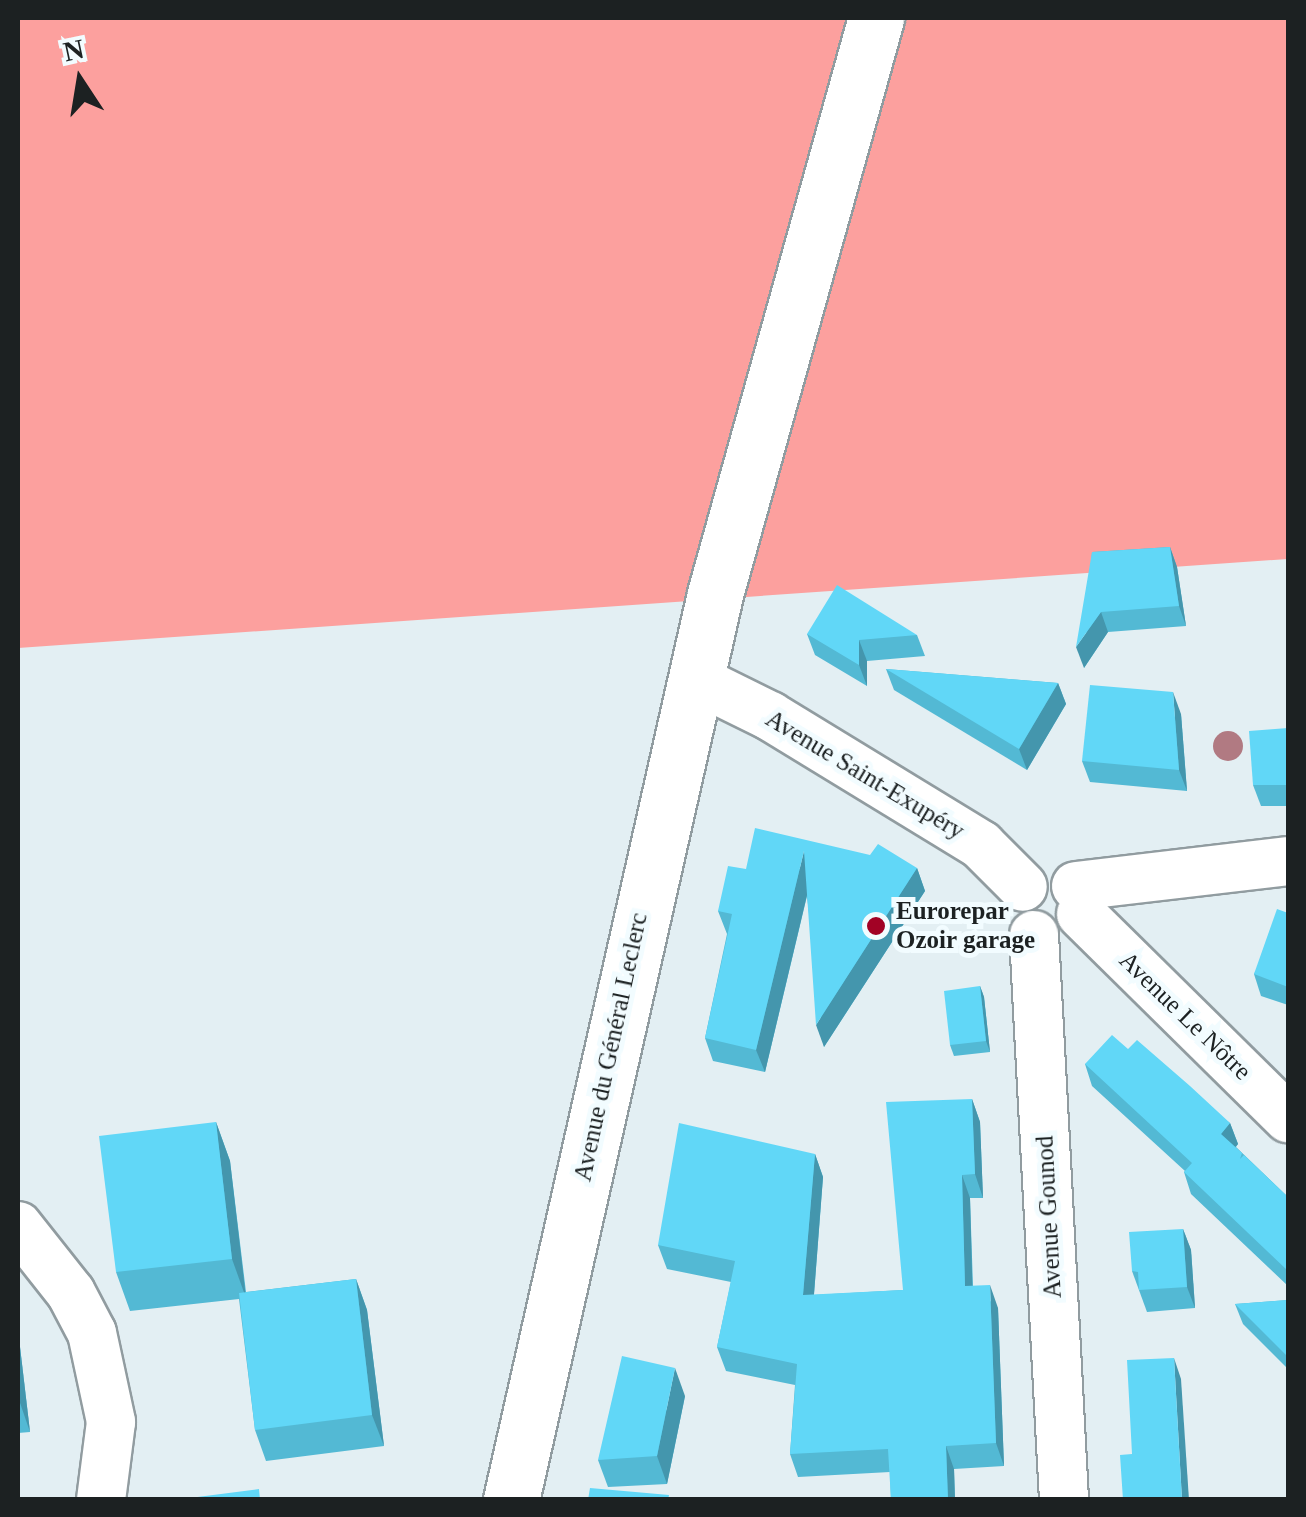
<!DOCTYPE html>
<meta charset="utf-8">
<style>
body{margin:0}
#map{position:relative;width:1306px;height:1517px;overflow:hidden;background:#e3eff3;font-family:Georgia,serif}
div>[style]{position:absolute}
.green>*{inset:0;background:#fca09e}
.roads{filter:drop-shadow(2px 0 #919ca0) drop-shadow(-2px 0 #919ca0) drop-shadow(0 2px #919ca0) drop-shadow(0 -2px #919ca0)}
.minor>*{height:48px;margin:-24px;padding:0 24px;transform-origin:24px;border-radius:24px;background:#fff}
.tertiary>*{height:55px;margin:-27.5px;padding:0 27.5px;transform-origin:27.5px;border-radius:27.5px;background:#fff}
.trees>*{width:30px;height:30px;margin:-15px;border-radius:50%;background:#b17a82}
.wall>*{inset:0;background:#53b9d4}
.shaded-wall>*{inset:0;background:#4496ad}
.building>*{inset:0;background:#61d7f7}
.dots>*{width:28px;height:28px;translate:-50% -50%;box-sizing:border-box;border:5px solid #f2fcff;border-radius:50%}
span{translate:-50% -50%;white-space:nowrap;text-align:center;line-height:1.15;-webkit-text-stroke:10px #f2fcff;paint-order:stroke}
.street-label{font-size:25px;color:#1c2122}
.poi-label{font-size:25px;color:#1c2122;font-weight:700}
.left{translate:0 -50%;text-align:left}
.frame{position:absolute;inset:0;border:20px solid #1c2122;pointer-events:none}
.north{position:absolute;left:30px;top:30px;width:100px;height:100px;-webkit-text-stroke:8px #f2fcff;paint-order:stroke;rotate:348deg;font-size:28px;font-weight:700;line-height:40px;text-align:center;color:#1c2122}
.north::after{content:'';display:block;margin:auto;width:35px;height:45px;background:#1c2122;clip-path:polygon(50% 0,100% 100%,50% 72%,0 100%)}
</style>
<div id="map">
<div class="green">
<i style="clip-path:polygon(18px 18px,1288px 18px,1288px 559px,18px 648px)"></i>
</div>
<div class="roads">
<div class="minor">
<i style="left:695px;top:679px;width:84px;rotate:26.3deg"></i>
<i style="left:770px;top:716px;width:247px;rotate:31.4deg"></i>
<i style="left:981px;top:845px;width:59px;rotate:45deg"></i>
<i style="left:1076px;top:886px;width:213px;rotate:-6.7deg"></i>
<i style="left:1081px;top:914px;width:291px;rotate:44.6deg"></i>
<i style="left:1034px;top:935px;width:566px;rotate:86.96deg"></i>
<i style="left:18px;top:1226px;width:85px;rotate:51.7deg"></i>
<i style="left:71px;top:1293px;width:45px;rotate:62.3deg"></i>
<i style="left:92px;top:1333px;width:91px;rotate:77.9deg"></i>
<i style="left:111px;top:1422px;width:79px;rotate:97.3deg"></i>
</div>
<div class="tertiary">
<i style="left:511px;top:1500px;width:929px;rotate:-77.31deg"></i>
<i style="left:715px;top:594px;width:598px;rotate:-74.38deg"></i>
</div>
</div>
<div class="trees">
<i style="left:1228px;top:746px"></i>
</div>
<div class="wall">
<i style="clip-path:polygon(1170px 547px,1177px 567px,1186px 626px,1108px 632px,1084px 668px,1092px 552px)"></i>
<i style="clip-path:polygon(807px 634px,917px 635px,925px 656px,867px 661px,867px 686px,815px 655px)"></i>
<i style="clip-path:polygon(886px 669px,1058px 683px,1066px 704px,1027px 770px,894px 690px)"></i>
<i style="clip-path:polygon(1181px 714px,1187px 791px,1090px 782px,1082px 761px)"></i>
<i style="clip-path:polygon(1288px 728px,1288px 806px,1261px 806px,1253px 785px)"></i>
<i style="clip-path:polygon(917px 868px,925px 891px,824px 1047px,807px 896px,765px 1072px,713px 1061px,705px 1038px,727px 934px,718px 911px,746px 869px)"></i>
<i style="clip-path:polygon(1288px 913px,1288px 1005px,1261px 996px,1254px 974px)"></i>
<i style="clip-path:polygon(980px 986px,984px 997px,990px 1052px,954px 1056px,950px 1045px)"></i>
<i style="clip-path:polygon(1128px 1049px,1230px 1123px,1238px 1144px,1236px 1147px,1288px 1197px,1288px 1286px,1191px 1194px,1184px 1172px,1185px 1171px,1092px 1086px,1085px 1064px)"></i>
<i style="clip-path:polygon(972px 1099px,980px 1122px,983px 1198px,970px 1198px,973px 1286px,998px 1308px,1004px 1466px,954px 1469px,955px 1500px,891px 1500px,890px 1472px,798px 1477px,790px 1454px,795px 1385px,726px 1371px,717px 1347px,731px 1282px,667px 1269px,658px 1245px,815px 1154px,823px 1177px,814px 1295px,903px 1290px)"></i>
<i style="clip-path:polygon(216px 1122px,230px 1161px,246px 1292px,356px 1279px,367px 1310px,384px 1446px,266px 1461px,255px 1430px,239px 1299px,130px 1311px,116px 1272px)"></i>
<i style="clip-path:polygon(1183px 1229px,1191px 1250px,1195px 1308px,1147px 1312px,1132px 1271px)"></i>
<i style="clip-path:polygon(1288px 1300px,1288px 1369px,1243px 1324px,1235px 1304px)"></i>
<i style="clip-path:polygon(18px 1330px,30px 1432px,18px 1433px)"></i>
<i style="clip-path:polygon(685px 1396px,667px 1484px,608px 1487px,598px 1460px)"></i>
</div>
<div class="shaded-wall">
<i style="clip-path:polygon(1170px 547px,1177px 567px,1186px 626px,1179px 606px)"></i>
<i style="clip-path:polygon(1101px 612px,1108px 632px,1084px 668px,1076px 647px)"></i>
<i style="clip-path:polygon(859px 640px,867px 661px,867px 686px,859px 665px)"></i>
<i style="clip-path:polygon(1058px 683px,1066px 704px,1027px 770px,1019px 749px)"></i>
<i style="clip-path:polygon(1173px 692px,1181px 714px,1187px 791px,1179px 770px)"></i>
<i style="clip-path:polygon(804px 851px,812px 874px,765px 1072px,756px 1050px)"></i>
<i style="clip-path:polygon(917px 868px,925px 891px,824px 1047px,816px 1025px)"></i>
<i style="clip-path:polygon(980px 986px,984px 997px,990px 1052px,986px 1041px)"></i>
<i style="clip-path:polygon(972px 1099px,980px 1122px,983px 1198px,975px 1174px)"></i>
<i style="clip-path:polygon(216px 1122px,230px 1161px,246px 1298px,232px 1259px)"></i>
<i style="clip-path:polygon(1230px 1123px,1238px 1144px,1228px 1155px,1221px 1134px)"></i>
<i style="clip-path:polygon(815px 1154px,823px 1177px,812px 1319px,803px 1295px)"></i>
<i style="clip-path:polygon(962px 1175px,970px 1198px,973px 1310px,965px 1286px)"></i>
<i style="clip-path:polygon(1183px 1229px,1191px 1250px,1195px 1308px,1187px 1287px)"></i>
<i style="clip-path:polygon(356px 1279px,367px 1310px,384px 1446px,372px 1415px)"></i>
<i style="clip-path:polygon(990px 1285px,998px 1308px,1004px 1466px,996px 1443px)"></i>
<i style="clip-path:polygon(18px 1330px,30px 1432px,18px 1397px)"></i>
<i style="clip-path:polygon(1174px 1358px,1181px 1379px,1189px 1500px,1182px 1500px)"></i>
<i style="clip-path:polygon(675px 1368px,685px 1396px,667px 1484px,657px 1456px)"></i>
<i style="clip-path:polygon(946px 1446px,954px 1469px,955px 1500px,948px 1500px)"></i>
</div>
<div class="building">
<i style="clip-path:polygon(1170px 547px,1179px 606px,1101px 612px,1076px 647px,1092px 552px)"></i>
<i style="clip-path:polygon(837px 585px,917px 635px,859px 640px,859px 665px,807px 634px)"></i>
<i style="clip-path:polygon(886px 669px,1058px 683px,1019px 749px)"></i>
<i style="clip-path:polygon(1090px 685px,1173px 692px,1179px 770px,1082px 761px)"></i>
<i style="clip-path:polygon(1288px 728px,1288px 785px,1253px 785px,1249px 731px)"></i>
<i style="clip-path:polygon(755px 828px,870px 855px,878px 844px,917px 868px,816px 1025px,804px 851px,756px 1050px,705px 1038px,732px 914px,718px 911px,728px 866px,746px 869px)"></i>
<i style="clip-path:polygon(1277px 909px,1288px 913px,1288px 987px,1254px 974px)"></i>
<i style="clip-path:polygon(980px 986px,986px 1041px,950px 1045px,944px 991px)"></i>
<i style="clip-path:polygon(1112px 1035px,1128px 1049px,1137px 1040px,1190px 1086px,1230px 1123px,1221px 1134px,1242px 1153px,1240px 1159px,1244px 1155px,1288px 1197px,1288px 1269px,1287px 1270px,1184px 1172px,1192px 1163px,1085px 1064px)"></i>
<i style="clip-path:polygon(972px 1099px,975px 1174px,962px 1175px,965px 1286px,990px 1285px,996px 1443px,946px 1446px,948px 1500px,891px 1500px,888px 1449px,790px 1454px,797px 1364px,717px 1347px,735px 1261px,658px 1245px,679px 1123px,815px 1154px,803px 1295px,903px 1290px,886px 1102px)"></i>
<i style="clip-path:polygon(216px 1122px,232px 1259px,116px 1272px,99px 1136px)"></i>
<i style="clip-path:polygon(1183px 1229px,1187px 1287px,1139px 1290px,1138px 1272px,1132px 1271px,1129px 1232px)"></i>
<i style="clip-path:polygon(356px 1279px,372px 1415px,255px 1430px,239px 1293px)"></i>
<i style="clip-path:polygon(1288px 1300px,1288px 1357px,1235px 1304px)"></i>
<i style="clip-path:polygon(622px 1356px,675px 1368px,657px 1456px,598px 1460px)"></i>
<i style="clip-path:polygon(1174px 1358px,1182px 1500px,1123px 1500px,1120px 1455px,1132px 1454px,1127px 1360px)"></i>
<i style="clip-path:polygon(590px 1488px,669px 1495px,668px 1500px,588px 1500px)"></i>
<i style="clip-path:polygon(259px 1489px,260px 1500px,174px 1500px)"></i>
</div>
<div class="dots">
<i style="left:876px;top:926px;background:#a20225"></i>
</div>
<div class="street-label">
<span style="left:865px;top:775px;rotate:31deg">Avenue Saint-Exupéry</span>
<span style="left:1185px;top:1016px;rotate:44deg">Avenue Le Nôtre</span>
<span style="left:611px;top:1047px;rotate:-78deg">Avenue du Général Leclerc</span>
<span style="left:1049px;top:1217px;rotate:-93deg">Avenue Gounod</span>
</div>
<div class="poi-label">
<span class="left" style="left:896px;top:926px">Eurorepar<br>Ozoir garage</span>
</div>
<div class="frame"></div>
<div class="north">N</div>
</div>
